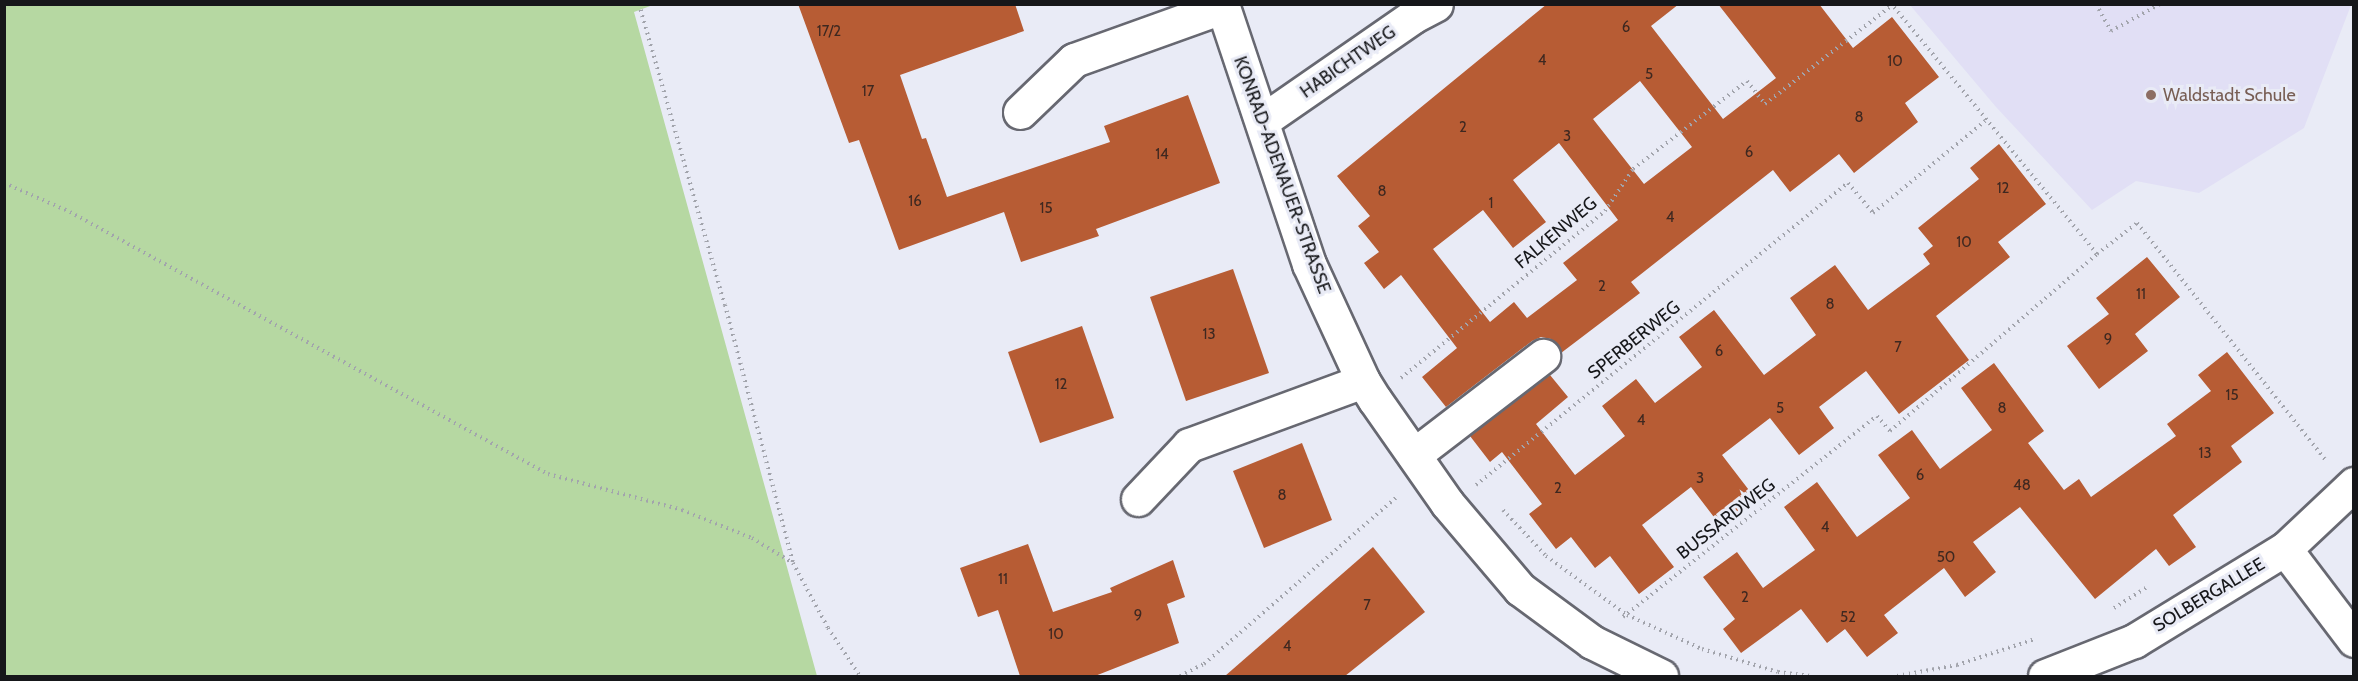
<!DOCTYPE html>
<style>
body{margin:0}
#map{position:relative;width:2358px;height:681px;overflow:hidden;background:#e9ebf6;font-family:Cabin,sans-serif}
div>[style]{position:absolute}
.education>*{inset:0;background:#e1dff5}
.green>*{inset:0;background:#b6d8a2}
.building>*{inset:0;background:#b75c34}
.path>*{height:4px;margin-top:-2px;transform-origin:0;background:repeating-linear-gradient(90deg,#a2a4ac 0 1.5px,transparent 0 6px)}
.roads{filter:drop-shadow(2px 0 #676871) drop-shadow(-2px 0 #676871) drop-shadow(0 2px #676871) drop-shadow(0 -2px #676871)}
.minor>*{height:33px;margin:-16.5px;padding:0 16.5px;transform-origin:16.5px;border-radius:16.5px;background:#fff}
.dots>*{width:16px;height:16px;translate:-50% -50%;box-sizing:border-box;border:3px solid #e9ebf6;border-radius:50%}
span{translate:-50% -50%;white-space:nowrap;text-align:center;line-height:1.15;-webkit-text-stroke:6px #e9ebf6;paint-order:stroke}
.number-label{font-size:15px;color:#3e2820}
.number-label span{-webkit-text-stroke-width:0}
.street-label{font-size:18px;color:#16171a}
.education-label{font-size:18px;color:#785e54}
.left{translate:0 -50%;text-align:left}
.frame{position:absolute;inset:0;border:6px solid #16171a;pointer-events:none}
</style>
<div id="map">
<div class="education">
<i style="clip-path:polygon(1910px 5px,2351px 5px,2304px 128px,2199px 193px,2136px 181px,2092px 210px,1996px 107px)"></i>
</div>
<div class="green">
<i style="clip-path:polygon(4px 5px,653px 5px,634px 12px,817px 676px,5px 676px)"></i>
</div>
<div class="building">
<i style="clip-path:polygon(798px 4px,1015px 4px,1024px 31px,900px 75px,922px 139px,926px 138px,947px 197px,1110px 142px,1104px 126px,1188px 95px,1220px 183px,1096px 229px,1099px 236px,1021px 262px,1004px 212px,899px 250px,859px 140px,849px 143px)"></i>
<i style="clip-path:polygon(evenodd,1547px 4px,1679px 4px,1651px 26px,1723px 119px,1776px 78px,1718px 4px,1819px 4px,1853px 48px,1892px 17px,1939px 77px,1905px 103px,1918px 122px,1854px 173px,1839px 154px,1790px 192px,1773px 170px,1631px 282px,1640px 293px,1561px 353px,1558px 345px,1551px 339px,1541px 337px,1532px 341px,1446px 407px,1422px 377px,1457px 348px,1401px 275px,1384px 289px,1364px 263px,1379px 252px,1358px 226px,1370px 216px,1337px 176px,1547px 4px,1640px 81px,1692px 147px,1644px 184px,1593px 119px,1640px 81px,1547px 4px,1559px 143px,1618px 220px,1563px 263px,1577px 280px,1527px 318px,1514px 302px,1490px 322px,1433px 249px,1483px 210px,1513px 248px,1546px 222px,1513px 180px,1559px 143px)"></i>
<i style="clip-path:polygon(1999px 144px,2046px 204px,1998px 242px,2010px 257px,1936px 316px,1969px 360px,1899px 414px,1866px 371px,1819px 407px,1834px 428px,1799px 455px,1770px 418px,1722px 455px,1755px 498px,1720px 525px,1691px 487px,1642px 525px,1674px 567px,1639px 594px,1610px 556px,1595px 568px,1571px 537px,1556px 549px,1529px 514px,1542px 504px,1502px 452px,1490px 462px,1470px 436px,1550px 375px,1568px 397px,1536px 424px,1575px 475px,1625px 436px,1602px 406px,1636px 379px,1655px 403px,1702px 367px,1679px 337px,1714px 310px,1764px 375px,1816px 335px,1790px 298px,1835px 265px,1868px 310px,1930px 264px,1923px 254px,1933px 246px,1918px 228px,1979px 179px,1970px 168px)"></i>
<i style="clip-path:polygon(2147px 257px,2180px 297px,2135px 334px,2148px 351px,2099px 389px,2067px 346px,2109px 314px,2096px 298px)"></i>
<i style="clip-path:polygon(1233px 269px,1269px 373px,1186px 401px,1150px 297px)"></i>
<i style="clip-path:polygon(1082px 326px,1114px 418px,1040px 443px,1008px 352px)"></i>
<i style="clip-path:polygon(2227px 352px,2274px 413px,2231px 446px,2242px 462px,2173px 515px,2196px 547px,2169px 566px,2156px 549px,2095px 599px,2020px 507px,1973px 542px,1996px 572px,1965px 597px,1944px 568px,1884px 615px,1898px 633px,1867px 657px,1845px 629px,1827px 643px,1801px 609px,1741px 653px,1723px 629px,1735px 619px,1703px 577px,1737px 552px,1763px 588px,1815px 550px,1784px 507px,1817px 482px,1857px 537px,1910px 498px,1878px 455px,1912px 430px,1940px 469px,1992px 430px,1961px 388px,1994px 363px,2044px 431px,2028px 443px,2064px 490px,2079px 479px,2091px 497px,2176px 436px,2167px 424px,2211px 391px,2198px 375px)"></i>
<i style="clip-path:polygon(1302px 443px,1332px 520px,1264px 548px,1233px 471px)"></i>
<i style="clip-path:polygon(1028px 544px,1053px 612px,1112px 592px,1110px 588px,1173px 560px,1185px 597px,1167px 604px,1179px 643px,1095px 676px,1020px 676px,998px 610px,978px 617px,960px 568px)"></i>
<i style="clip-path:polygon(1373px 547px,1425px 612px,1345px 676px,1225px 676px)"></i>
</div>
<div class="path">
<i style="left:639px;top:4px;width:313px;rotate:74.1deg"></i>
<i style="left:725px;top:305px;width:266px;rotate:75.2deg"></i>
<i style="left:2096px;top:4px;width:31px;rotate:61deg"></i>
<i style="left:2111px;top:31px;width:56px;rotate:-28.9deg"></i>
<i style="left:4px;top:183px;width:72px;rotate:23.7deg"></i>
<i style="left:70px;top:212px;width:545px;rotate:28.73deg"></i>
<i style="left:548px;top:474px;width:139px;rotate:15deg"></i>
<i style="left:682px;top:510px;width:75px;rotate:21.8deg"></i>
<i style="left:752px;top:538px;width:48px;rotate:31.4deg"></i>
<i style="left:793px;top:563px;width:74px;rotate:61.7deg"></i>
<i style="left:828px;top:628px;width:58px;rotate:56.3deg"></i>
<i style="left:2097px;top:254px;width:51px;rotate:-37.8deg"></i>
<i style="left:2137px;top:223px;width:305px;rotate:51.5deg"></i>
<i style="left:1401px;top:378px;width:264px;rotate:-39.3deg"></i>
<i style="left:1605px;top:211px;width:50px;rotate:-56.3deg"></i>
<i style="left:1633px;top:169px;width:144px;rotate:-37.7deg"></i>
<i style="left:1747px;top:81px;width:29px;rotate:52deg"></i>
<i style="left:1765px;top:104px;width:161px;rotate:-37.9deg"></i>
<i style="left:1476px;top:485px;width:479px;rotate:-39.1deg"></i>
<i style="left:1848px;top:183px;width:39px;rotate:50deg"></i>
<i style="left:1873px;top:213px;width:145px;rotate:-39.4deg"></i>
<i style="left:1503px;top:510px;width:63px;rotate:46.9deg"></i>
<i style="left:1546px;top:556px;width:100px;rotate:36.1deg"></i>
<i style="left:1627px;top:615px;width:82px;rotate:24.4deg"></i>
<i style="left:1702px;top:649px;width:79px;rotate:16.8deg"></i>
<i style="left:1778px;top:672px;width:35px;rotate:7deg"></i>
<i style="left:2114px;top:608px;width:41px;rotate:-32.2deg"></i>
<i style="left:1623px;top:617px;width:324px;rotate:-38.4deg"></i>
<i style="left:1877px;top:416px;width:20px;rotate:49deg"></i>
<i style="left:1890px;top:431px;width:272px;rotate:-40.5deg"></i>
<i style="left:2097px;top:254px;width:323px;rotate:-129.4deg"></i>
<i style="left:1180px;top:676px;width:27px;rotate:-27deg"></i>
<i style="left:1204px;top:664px;width:257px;rotate:-40.9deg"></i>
<i style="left:1897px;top:676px;width:61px;rotate:-10.4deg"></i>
<i style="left:1957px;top:665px;width:82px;rotate:-18.4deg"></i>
</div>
<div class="roads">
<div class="minor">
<i style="left:1222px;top:4px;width:274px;rotate:71.5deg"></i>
<i style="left:1309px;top:264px;width:129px;rotate:65.2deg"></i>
<i style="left:1363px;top:381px;width:22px;rotate:58deg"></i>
<i style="left:1375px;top:400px;width:126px;rotate:55deg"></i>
<i style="left:1447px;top:503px;width:113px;rotate:49.7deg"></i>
<i style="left:1520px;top:589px;width:89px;rotate:36.4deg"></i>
<i style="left:1592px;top:642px;width:77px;rotate:26.2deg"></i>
<i style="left:1020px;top:112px;width:75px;rotate:-43.9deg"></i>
<i style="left:1074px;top:60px;width:157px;rotate:-19.7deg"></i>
<i style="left:1262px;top:121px;width:183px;rotate:-34.7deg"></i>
<i style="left:1412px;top:17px;width:27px;rotate:-28deg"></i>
<i style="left:1414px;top:455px;width:163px;rotate:-37.5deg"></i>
<i style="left:1138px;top:499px;width:74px;rotate:-46.6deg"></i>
<i style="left:1189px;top:445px;width:185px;rotate:-20.2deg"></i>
<i style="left:2285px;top:549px;width:114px;rotate:52.8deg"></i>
<i style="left:2045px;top:676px;width:96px;rotate:-21.5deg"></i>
<i style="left:2134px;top:641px;width:177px;rotate:-31.4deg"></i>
<i style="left:2285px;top:549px;width:95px;rotate:-43.3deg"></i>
</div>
</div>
<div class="dots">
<i style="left:2151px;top:95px;background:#8d6e63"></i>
</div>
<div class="number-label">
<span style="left:1626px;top:28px">6</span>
<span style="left:829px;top:32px">17/2</span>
<span style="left:1542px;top:61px">4</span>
<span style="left:1895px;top:62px">10</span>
<span style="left:1649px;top:75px">5</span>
<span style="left:868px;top:92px">17</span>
<span style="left:1859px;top:118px">8</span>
<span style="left:1463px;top:128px">2</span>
<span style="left:1567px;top:137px">3</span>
<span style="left:1749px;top:153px">6</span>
<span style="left:1162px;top:155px">14</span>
<span style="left:2003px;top:189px">12</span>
<span style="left:1382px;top:192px">8</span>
<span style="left:915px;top:202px">16</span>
<span style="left:1491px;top:204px">1</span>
<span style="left:1046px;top:209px">15</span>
<span style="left:1670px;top:218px">4</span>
<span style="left:1964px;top:243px">10</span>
<span style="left:1602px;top:287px">2</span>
<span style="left:2141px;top:295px">11</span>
<span style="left:1830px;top:305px">8</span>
<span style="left:1209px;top:335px">13</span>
<span style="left:2108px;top:340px">9</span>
<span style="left:1898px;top:348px">7</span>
<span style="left:1719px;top:352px">6</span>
<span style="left:1061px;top:385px">12</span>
<span style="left:2232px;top:396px">15</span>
<span style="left:1780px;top:409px">5</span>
<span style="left:2002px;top:409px">8</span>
<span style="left:1641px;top:421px">4</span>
<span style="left:2205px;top:454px">13</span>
<span style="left:1920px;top:476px">6</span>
<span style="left:1700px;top:479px">3</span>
<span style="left:2022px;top:486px">48</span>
<span style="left:1558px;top:489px">2</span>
<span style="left:1282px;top:496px">8</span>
<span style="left:1825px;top:528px">4</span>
<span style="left:1946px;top:558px">50</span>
<span style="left:1003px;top:580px">11</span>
<span style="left:1745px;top:598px">2</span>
<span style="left:1367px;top:606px">7</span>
<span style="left:1138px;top:616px">9</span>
<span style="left:1848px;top:618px">52</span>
<span style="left:1056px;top:635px">10</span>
<span style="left:1287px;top:647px">4</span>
</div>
<div class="street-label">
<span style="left:1348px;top:62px;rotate:-35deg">HABICHTWEG</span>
<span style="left:1282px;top:175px;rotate:70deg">KONRAD-ADENAUER-STRASSE</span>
<span style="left:1556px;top:233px;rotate:-40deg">FALKENWEG</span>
<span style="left:1634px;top:340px;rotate:-39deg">SPERBERWEG</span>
<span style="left:1726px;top:519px;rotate:-38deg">BUSSARDWEG</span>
<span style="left:2209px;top:595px;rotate:-31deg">SOLBERGALLEE</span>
</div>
<div class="education-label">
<span class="left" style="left:2163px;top:95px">Waldstadt Schule</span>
</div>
<div class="frame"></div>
</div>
